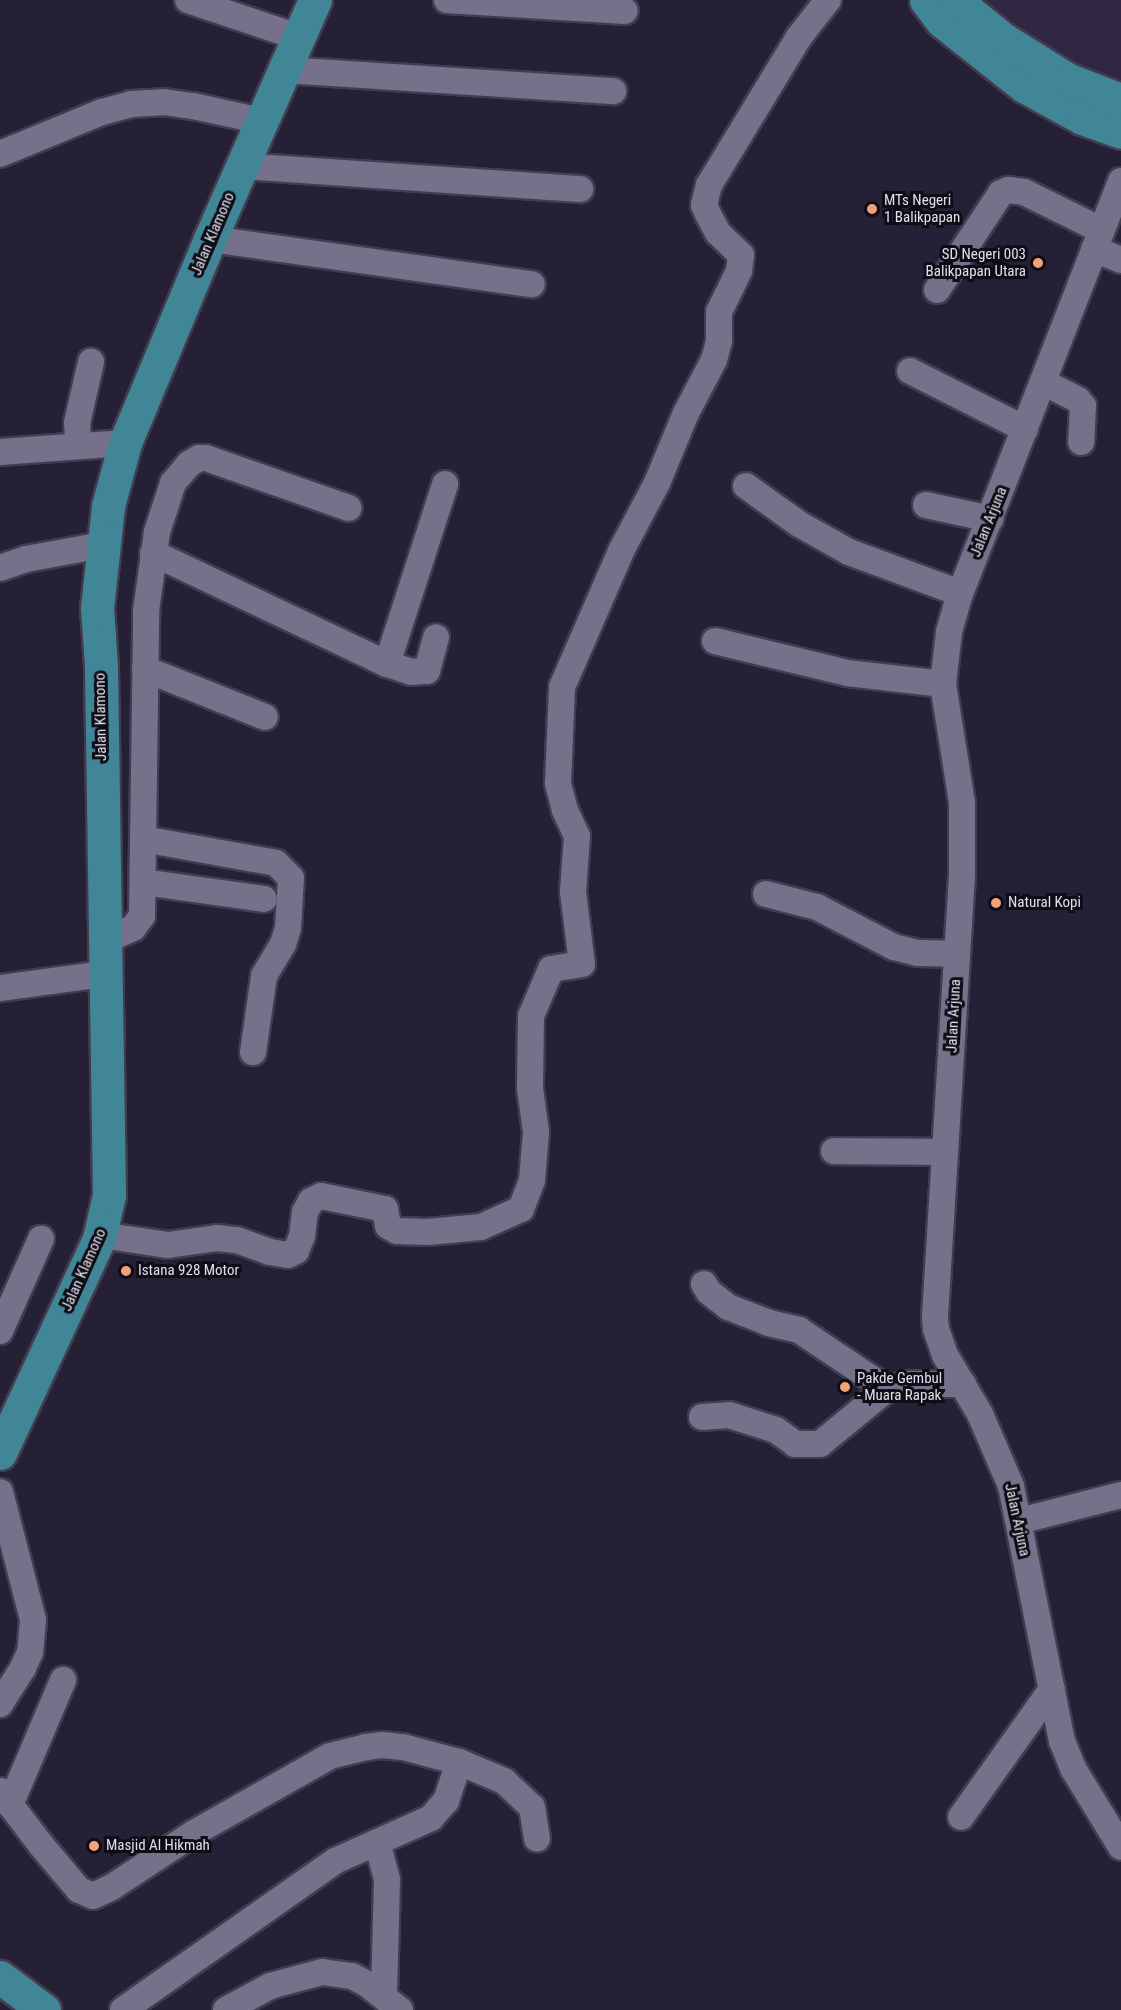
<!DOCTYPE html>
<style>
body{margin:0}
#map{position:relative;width:1121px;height:2010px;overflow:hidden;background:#262036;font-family:"Roboto Condensed",sans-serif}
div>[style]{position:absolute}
.built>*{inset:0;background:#302843}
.roads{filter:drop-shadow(2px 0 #423c4f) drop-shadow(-2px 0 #423c4f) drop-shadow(0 2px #423c4f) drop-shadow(0 -2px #423c4f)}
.minor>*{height:26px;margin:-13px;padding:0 13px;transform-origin:13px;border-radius:13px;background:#76708a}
.major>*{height:33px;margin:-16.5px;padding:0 16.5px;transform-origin:16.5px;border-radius:16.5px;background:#418697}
.dots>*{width:16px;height:16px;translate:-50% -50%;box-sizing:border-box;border:3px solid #0e0c15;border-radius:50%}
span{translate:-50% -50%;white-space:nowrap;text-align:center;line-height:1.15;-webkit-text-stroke:6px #0e0c15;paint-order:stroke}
.poi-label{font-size:15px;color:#e2deed}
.left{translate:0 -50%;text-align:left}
.right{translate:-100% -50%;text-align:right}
.street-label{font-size:15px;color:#e2deed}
</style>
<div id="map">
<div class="built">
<i style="clip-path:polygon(983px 0,1121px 0,1121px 80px,1077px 68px)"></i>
</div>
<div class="roads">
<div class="minor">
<i style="left:188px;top:0;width:119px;rotate:18.6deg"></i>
<i style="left:447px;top:0;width:178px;rotate:3.5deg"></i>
<i style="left:286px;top:70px;width:328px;rotate:3.7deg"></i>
<i style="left:0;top:154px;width:110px;rotate:-22.4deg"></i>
<i style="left:102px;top:112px;width:30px;rotate:-15deg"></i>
<i style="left:131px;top:104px;width:33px;rotate:-3deg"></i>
<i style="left:164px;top:102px;width:29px;rotate:8deg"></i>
<i style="left:193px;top:106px;width:71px;rotate:12.3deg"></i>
<i style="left:242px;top:166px;width:339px;rotate:3.9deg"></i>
<i style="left:1121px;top:181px;width:442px;rotate:111.3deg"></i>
<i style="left:960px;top:593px;width:41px;rotate:105.8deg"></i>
<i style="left:949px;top:632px;width:52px;rotate:96.6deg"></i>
<i style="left:943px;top:684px;width:121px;rotate:80.9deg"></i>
<i style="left:962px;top:803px;width:72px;rotate:90deg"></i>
<i style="left:962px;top:875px;width:444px;rotate:93.5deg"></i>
<i style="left:935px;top:1318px;width:11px;rotate:85deg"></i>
<i style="left:936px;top:1329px;width:28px;rotate:71deg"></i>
<i style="left:945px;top:1355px;width:69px;rotate:59.3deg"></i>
<i style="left:980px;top:1414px;width:78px;rotate:66.7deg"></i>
<i style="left:1011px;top:1486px;width:260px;rotate:78.7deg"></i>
<i style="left:1062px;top:1741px;width:31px;rotate:68deg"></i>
<i style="left:1074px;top:1770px;width:90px;rotate:58.6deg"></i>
<i style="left:210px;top:239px;width:325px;rotate:8deg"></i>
<i style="left:1094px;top:249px;width:29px;rotate:22deg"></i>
<i style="left:937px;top:290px;width:116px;rotate:-56.6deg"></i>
<i style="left:1001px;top:193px;width:8px;rotate:-23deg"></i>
<i style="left:1008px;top:190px;width:16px;rotate:7deg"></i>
<i style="left:1024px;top:192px;width:86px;rotate:26.3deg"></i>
<i style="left:910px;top:371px;width:129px;rotate:26.8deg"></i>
<i style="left:1043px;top:382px;width:39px;rotate:27deg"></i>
<i style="left:1078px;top:400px;width:8px;rotate:50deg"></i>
<i style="left:1083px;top:406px;width:36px;rotate:93deg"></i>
<i style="left:78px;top:446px;width:23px;rotate:-92deg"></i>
<i style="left:77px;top:423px;width:63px;rotate:-77.1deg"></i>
<i style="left:0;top:452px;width:125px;rotate:-4.1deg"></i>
<i style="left:746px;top:486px;width:65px;rotate:35.6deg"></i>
<i style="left:799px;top:524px;width:57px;rotate:29.2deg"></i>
<i style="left:849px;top:552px;width:118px;rotate:20.3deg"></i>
<i style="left:926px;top:505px;width:66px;rotate:12.3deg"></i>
<i style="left:153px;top:553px;width:259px;rotate:25.4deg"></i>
<i style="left:387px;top:664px;width:25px;rotate:18deg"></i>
<i style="left:411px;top:672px;width:16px;rotate:-4deg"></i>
<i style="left:427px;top:671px;width:35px;rotate:-75deg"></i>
<i style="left:0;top:568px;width:28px;rotate:-19deg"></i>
<i style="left:26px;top:559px;width:78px;rotate:-10.3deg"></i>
<i style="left:715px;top:641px;width:136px;rotate:13.6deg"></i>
<i style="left:847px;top:673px;width:97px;rotate:6.5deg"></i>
<i style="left:387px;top:664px;width:189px;rotate:-72.1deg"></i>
<i style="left:145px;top:669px;width:129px;rotate:21.8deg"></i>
<i style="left:143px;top:839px;width:135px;rotate:10.2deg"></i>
<i style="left:276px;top:863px;width:21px;rotate:45deg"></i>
<i style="left:291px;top:878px;width:50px;rotate:93.4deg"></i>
<i style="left:288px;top:928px;width:17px;rotate:107deg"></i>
<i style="left:283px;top:944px;width:37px;rotate:121deg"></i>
<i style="left:264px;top:976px;width:77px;rotate:98.2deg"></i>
<i style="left:143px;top:882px;width:122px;rotate:8deg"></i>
<i style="left:766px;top:894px;width:53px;rotate:14.3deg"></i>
<i style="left:817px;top:907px;width:87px;rotate:27.5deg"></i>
<i style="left:894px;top:947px;width:25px;rotate:14deg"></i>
<i style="left:918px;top:953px;width:39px;rotate:1deg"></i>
<i style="left:104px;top:941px;width:32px;rotate:-24deg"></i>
<i style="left:133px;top:928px;width:15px;rotate:-53deg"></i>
<i style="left:142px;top:916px;width:305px;rotate:-89.2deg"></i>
<i style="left:146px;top:611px;width:80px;rotate:-82.1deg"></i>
<i style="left:157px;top:532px;width:52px;rotate:-71.9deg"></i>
<i style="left:173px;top:483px;width:25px;rotate:-50deg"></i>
<i style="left:189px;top:464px;width:12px;rotate:-31deg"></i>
<i style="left:199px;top:458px;width:7px"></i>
<i style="left:206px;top:458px;width:151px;rotate:19.3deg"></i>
<i style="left:0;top:988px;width:105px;rotate:-7.7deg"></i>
<i style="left:834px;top:1151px;width:110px;rotate:0.5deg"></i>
<i style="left:101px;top:1235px;width:68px;rotate:8.5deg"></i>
<i style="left:168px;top:1245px;width:49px;rotate:-8.1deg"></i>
<i style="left:217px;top:1238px;width:20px;rotate:6deg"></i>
<i style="left:237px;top:1240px;width:35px;rotate:20deg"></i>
<i style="left:270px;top:1252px;width:18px;rotate:9deg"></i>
<i style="left:288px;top:1255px;width:9px;rotate:-27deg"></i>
<i style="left:296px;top:1251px;width:16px;rotate:-68deg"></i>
<i style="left:302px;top:1236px;width:24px;rotate:-83deg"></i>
<i style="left:305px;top:1212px;width:13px;rotate:-61deg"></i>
<i style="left:311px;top:1201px;width:11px;rotate:-27deg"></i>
<i style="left:321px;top:1196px;width:65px;rotate:11.5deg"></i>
<i style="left:385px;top:1209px;width:17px;rotate:80deg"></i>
<i style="left:388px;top:1226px;width:10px;rotate:29deg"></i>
<i style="left:397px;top:1231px;width:31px;rotate:2deg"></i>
<i style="left:428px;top:1232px;width:53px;rotate:-5.4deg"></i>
<i style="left:481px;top:1227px;width:44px;rotate:-24.2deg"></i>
<i style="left:521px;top:1209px;width:31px;rotate:-69deg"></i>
<i style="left:532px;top:1180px;width:48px;rotate:-85.2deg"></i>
<i style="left:536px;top:1132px;width:44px;rotate:-97.8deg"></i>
<i style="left:530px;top:1088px;width:72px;rotate:-89.2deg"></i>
<i style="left:531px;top:1016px;width:51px;rotate:-66.9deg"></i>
<i style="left:551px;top:969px;width:31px;rotate:-9deg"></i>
<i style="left:582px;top:964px;width:73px;rotate:-97.1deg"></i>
<i style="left:573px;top:892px;width:56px;rotate:-85.9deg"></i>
<i style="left:577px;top:836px;width:29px;rotate:-115deg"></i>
<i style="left:565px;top:810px;width:28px;rotate:-105deg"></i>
<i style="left:558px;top:783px;width:96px;rotate:-87.6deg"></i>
<i style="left:562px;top:687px;width:148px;rotate:-66.5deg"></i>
<i style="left:621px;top:551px;width:77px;rotate:-62.1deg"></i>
<i style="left:657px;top:483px;width:76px;rotate:-67.5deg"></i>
<i style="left:686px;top:413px;width:60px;rotate:-62.2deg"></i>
<i style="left:714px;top:360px;width:20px;rotate:-75deg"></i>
<i style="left:719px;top:341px;width:29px;rotate:-90deg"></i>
<i style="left:719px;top:312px;width:46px;rotate:-64deg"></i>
<i style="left:739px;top:271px;width:16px;rotate:-83deg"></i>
<i style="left:741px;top:255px;width:32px;rotate:-136deg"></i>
<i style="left:718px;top:233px;width:21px;rotate:-118deg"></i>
<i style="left:708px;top:214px;width:10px;rotate:-114deg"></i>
<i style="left:704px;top:205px;width:21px;rotate:-76deg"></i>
<i style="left:709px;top:185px;width:173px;rotate:-58.7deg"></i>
<i style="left:799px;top:37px;width:47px;rotate:-51.9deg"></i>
<i style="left:704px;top:1284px;width:9px;rotate:58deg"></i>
<i style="left:709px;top:1292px;width:24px;rotate:38deg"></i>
<i style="left:728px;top:1307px;width:44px;rotate:21.3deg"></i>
<i style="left:769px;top:1323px;width:31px;rotate:13deg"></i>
<i style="left:799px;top:1330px;width:106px;rotate:33.8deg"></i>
<i style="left:0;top:1331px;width:101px;rotate:-66deg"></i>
<i style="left:702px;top:1417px;width:27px;rotate:-4deg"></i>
<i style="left:729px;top:1415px;width:49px;rotate:17.7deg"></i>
<i style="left:776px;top:1430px;width:24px;rotate:36deg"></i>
<i style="left:795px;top:1444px;width:25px"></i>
<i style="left:820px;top:1444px;width:87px;rotate:-39.4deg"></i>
<i style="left:887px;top:1389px;width:23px;rotate:-13deg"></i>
<i style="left:909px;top:1384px;width:54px"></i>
<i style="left:0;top:1492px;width:132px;rotate:75.5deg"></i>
<i style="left:33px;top:1620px;width:32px;rotate:95deg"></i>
<i style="left:30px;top:1652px;width:17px;rotate:114deg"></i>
<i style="left:23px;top:1668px;width:43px;rotate:122.6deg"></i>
<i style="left:1019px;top:1521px;width:105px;rotate:-14.3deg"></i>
<i style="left:0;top:1791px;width:68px;rotate:52.8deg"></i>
<i style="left:41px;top:1845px;width:59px;rotate:49.8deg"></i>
<i style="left:79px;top:1890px;width:15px;rotate:23deg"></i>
<i style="left:93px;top:1896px;width:21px;rotate:-25deg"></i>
<i style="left:112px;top:1887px;width:98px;rotate:-33.4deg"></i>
<i style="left:194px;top:1833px;width:156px;rotate:-29.5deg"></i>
<i style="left:330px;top:1756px;width:37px;rotate:-14deg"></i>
<i style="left:366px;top:1747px;width:17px;rotate:-7deg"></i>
<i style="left:383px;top:1745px;width:20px;rotate:6deg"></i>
<i style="left:403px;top:1747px;width:58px;rotate:15deg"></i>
<i style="left:459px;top:1762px;width:49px;rotate:22.9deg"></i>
<i style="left:504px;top:1781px;width:38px;rotate:43deg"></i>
<i style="left:532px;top:1807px;width:32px;rotate:81deg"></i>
<i style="left:10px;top:1805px;width:136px;rotate:-67deg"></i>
<i style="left:961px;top:1817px;width:157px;rotate:-54.6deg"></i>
<i style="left:377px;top:1842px;width:39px;rotate:75deg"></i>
<i style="left:387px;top:1880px;width:117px;rotate:91.5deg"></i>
<i style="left:123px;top:2010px;width:259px;rotate:-35.1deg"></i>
<i style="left:335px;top:1861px;width:105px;rotate:-24.1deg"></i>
<i style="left:431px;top:1818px;width:23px;rotate:-49deg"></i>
<i style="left:446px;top:1801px;width:41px;rotate:-71.6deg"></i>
<i style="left:226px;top:2010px;width:50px;rotate:-28.6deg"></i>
<i style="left:270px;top:1986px;width:54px;rotate:-15.1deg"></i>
<i style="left:322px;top:1972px;width:30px;rotate:8deg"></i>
<i style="left:352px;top:1976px;width:17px;rotate:28deg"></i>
<i style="left:367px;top:1984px;width:42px;rotate:38.2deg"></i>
</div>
<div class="major">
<i style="left:926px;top:0;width:26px;rotate:53deg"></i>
<i style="left:942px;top:21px;width:105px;rotate:38.4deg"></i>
<i style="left:1024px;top:86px;width:66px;rotate:28.9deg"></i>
<i style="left:1082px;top:118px;width:41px;rotate:19.7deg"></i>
<i style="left:955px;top:0;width:62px;rotate:39.1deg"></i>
<i style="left:1003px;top:39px;width:75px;rotate:32deg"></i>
<i style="left:1067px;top:79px;width:58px;rotate:21.3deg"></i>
<i style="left:0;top:1453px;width:236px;rotate:-65.2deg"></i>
<i style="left:99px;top:1239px;width:45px;rotate:-77.2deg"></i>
<i style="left:109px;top:1195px;width:529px;rotate:-90.87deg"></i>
<i style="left:101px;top:666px;width:58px;rotate:-93.9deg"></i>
<i style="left:97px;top:608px;width:103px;rotate:-83.8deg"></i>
<i style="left:108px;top:506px;width:65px;rotate:-74.9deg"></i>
<i style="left:125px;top:443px;width:221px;rotate:-67.4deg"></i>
<i style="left:210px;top:239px;width:261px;rotate:-66.3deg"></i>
<i style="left:0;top:1977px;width:55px;rotate:36.9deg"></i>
</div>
</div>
<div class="dots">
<i style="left:872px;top:209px;background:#efa377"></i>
<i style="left:1038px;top:263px;background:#efa377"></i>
<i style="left:996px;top:903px;background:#efa377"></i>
<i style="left:126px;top:1271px;background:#efa377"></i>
<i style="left:845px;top:1387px;background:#efa377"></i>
<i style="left:94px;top:1846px;background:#efa377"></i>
</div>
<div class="poi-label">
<span class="left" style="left:884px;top:209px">MTs Negeri<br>1 Balikpapan</span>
<span class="right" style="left:1026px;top:263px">SD Negeri 003<br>Balikpapan Utara</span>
<span class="left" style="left:1008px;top:903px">Natural Kopi</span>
<span class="left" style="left:138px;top:1271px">Istana 928 Motor</span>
<span class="left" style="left:857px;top:1387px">Pakde Gembul<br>- Muara Rapak</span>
<span class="left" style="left:106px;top:1846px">Masjid Al Hikmah</span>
</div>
<div class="street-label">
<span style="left:213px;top:234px;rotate:-67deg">Jalan Klamono</span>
<span style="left:989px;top:522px;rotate:-68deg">Jalan Arjuna</span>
<span style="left:101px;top:717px;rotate:-91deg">Jalan Klamono</span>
<span style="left:954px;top:1016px;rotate:-87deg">Jalan Arjuna</span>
<span style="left:84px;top:1270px;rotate:-66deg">Jalan Klamono</span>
<span style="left:1017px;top:1520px;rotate:78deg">Jalan Arjuna</span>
</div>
</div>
